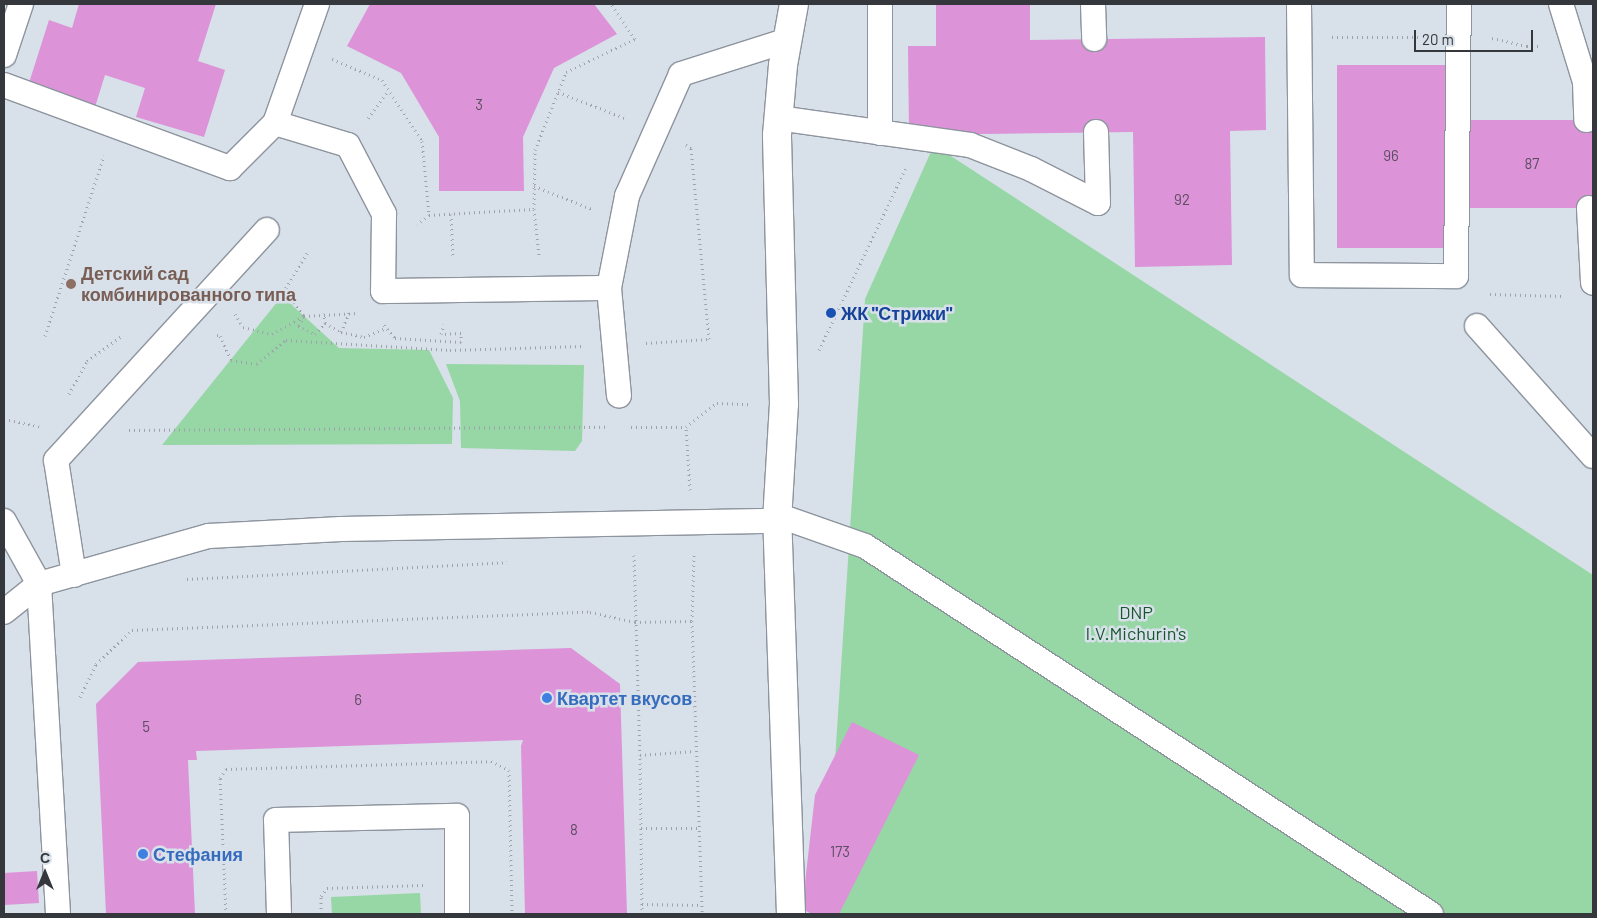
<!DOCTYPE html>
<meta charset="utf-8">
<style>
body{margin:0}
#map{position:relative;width:1597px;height:918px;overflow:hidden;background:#d8e0ea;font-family:Barlow,sans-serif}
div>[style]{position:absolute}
.green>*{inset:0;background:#97d6a5}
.building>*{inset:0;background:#dc93d8}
.path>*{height:3px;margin-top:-1.5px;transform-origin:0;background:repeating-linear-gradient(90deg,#9da3ab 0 1px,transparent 0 5px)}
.roads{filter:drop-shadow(1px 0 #8d949e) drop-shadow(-1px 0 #8d949e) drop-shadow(0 1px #8d949e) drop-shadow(0 -1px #8d949e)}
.lane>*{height:24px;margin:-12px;padding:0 12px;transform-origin:12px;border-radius:12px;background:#fff}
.street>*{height:28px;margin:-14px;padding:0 14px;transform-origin:14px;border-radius:14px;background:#fff}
.dots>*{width:14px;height:14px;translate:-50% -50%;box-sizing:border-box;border:2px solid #d8e0ea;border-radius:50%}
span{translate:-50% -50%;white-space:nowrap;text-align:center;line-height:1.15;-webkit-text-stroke:5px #d8e0ea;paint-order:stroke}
.number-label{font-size:15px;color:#5e4e62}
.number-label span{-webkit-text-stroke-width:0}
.education-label{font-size:18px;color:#785e54;font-weight:700}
.left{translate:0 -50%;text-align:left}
.transit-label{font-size:18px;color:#164399;font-weight:700}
.park-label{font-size:18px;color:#18572d}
.shop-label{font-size:18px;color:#366cbe;font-weight:700}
.frame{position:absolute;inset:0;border:5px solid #34373b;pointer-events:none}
.north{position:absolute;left:20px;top:848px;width:50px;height:50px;-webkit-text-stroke:4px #d8e0ea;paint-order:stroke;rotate:0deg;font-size:14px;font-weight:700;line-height:20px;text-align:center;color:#34373b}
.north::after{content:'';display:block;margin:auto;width:18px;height:22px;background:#34373b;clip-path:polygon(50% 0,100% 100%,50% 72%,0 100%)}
.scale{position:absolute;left:1414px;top:30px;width:119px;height:22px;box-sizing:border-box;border:2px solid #34373b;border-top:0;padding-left:6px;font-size:15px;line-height:18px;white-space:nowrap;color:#34373b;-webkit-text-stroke:4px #d8e0ea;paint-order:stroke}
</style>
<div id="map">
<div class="green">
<i style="clip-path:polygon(934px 145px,1593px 575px,1593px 914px,825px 914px,865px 299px)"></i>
<i style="clip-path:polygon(282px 296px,339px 348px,429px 350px,453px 398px,452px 444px,162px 445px)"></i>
<i style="clip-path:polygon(446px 364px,584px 365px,582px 441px,575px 451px,461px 448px,460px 401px)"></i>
<i style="clip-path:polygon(420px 893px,421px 914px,332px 914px,331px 897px)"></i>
</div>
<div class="building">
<i style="clip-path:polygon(79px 4px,216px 4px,198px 61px,225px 70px,204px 137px,136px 117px,145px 88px,105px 75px,95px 107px,28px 86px,49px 20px,72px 28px)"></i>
<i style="clip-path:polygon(370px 4px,594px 4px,617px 34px,554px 68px,523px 137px,524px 191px,439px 191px,439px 137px,401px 73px,347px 46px)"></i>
<i style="clip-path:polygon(936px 4px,1030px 4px,1030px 40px,1265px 37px,1266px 130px,1230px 131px,1232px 265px,1135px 267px,1133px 132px,909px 135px,908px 46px,936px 46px)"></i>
<i style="clip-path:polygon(1337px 65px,1445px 65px,1445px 248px,1337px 248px)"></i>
<i style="clip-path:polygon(1470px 120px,1593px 120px,1593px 208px,1470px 208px)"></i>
<i style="clip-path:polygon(571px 648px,620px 684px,627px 914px,525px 914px,521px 746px,523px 740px,196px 751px,197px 760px,188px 760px,195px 914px,106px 914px,96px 704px,138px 662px)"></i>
<i style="clip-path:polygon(852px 722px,919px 755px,839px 914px,812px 914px,802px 909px,815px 795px)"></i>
<i style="clip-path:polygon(37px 871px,39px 903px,4px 905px,4px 873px)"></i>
</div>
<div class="path">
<i style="left:1332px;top:37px;width:94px"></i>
<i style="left:1492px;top:38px;width:36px;rotate:13deg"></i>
<i style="left:1527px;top:46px;width:13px"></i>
<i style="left:332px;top:59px;width:54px;rotate:22.8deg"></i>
<i style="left:382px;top:80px;width:73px;rotate:56.7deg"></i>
<i style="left:422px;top:141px;width:74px;rotate:84.6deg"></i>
<i style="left:429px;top:215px;width:15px;rotate:143deg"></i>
<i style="left:558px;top:92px;width:72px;rotate:21.2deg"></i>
<i style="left:368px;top:118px;width:34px;rotate:-54deg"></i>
<i style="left:534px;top:186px;width:62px;rotate:21.6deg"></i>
<i style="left:534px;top:209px;width:47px;rotate:83.9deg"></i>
<i style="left:451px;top:214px;width:44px;rotate:87.4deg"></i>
<i style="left:429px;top:215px;width:105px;rotate:-3.3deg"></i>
<i style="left:534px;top:209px;width:59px;rotate:-89deg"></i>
<i style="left:535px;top:150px;width:84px;rotate:-68.3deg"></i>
<i style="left:566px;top:72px;width:76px;rotate:-25.6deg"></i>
<i style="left:635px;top:39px;width:42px;rotate:-124.4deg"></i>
<i style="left:307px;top:253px;width:44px;rotate:121.2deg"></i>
<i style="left:284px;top:291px;width:32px;rotate:51deg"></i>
<i style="left:304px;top:316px;width:12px;rotate:121deg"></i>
<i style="left:298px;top:326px;width:19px;rotate:25deg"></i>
<i style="left:315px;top:334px;width:15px;rotate:-48deg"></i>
<i style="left:325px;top:323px;width:10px;rotate:-96deg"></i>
<i style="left:1490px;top:294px;width:74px;rotate:1.5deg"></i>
<i style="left:235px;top:314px;width:15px;rotate:58deg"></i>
<i style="left:243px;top:327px;width:30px;rotate:14deg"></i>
<i style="left:272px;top:334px;width:37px;rotate:-29deg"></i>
<i style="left:304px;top:316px;width:55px;rotate:-3.1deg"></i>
<i style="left:325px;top:323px;width:18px;rotate:29deg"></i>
<i style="left:341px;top:332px;width:21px;rotate:-67deg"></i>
<i style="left:384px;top:325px;width:17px;rotate:50deg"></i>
<i style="left:395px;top:338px;width:66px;rotate:3.5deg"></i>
<i style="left:461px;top:342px;width:9px;rotate:-90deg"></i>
<i style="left:461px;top:333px;width:20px;rotate:177deg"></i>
<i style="left:441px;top:334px;width:10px;rotate:-73deg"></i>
<i style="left:341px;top:332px;width:24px;rotate:12deg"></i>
<i style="left:364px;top:337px;width:24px;rotate:-22deg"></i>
<i style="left:217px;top:335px;width:3px;rotate:18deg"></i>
<i style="left:220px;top:336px;width:26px;rotate:65deg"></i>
<i style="left:231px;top:360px;width:26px;rotate:9deg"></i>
<i style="left:257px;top:364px;width:38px;rotate:-40deg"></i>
<i style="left:286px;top:340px;width:164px;rotate:3.5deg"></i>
<i style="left:450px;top:350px;width:132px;rotate:-1.7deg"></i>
<i style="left:45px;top:336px;width:190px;rotate:-71.9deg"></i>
<i style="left:646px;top:343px;width:63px;rotate:-3.6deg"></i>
<i style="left:709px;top:339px;width:192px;rotate:-95.4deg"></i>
<i style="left:691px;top:148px;width:6px;rotate:-149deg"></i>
<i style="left:819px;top:350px;width:202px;rotate:-64.5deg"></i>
<i style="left:69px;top:394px;width:38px;rotate:-61deg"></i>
<i style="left:87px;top:361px;width:44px;rotate:-35.8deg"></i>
<i style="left:4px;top:419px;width:38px;rotate:12deg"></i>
<i style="left:631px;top:427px;width:55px"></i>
<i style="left:129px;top:430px;width:478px;rotate:-0.4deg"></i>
<i style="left:690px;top:490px;width:63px;rotate:-93.6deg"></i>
<i style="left:686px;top:427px;width:39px;rotate:-38deg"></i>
<i style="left:717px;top:403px;width:33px;rotate:2deg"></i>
<i style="left:634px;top:555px;width:200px;rotate:88.3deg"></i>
<i style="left:187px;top:579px;width:320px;rotate:-3deg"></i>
<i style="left:692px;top:621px;width:66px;rotate:-88.3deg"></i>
<i style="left:80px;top:697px;width:37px;rotate:-64deg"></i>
<i style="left:96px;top:664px;width:50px;rotate:-43.4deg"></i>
<i style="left:132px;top:630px;width:458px;rotate:-2.3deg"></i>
<i style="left:590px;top:612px;width:46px;rotate:12.5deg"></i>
<i style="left:635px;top:622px;width:57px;rotate:-1deg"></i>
<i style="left:692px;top:621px;width:293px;rotate:88deg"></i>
<i style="left:641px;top:828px;width:58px"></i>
<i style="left:642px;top:904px;width:59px;rotate:1deg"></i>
<i style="left:226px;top:914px;width:136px;rotate:-92.5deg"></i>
<i style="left:220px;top:778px;width:11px;rotate:-56deg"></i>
<i style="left:226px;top:769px;width:265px;rotate:-1.7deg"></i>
<i style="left:491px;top:761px;width:20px;rotate:27deg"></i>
<i style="left:509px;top:770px;width:144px;rotate:88.8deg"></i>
<i style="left:321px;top:914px;width:18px;rotate:-90deg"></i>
<i style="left:321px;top:896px;width:10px;rotate:-53deg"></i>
<i style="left:327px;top:888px;width:97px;rotate:-1.8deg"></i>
<i style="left:642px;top:914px;width:159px;rotate:-90.7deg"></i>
<i style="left:640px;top:755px;width:55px;rotate:-4.2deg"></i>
</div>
<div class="roads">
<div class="lane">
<i style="left:317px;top:4px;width:126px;rotate:109.4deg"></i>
<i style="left:275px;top:123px;width:76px;rotate:16.8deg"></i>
<i style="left:348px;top:145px;width:78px;rotate:62.4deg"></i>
<i style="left:384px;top:214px;width:77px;rotate:90.7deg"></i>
<i style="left:383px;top:291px;width:226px;rotate:-0.8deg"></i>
<i style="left:609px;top:288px;width:94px;rotate:-78.9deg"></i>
<i style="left:627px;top:196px;width:133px;rotate:-66.1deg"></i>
<i style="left:681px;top:74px;width:112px;rotate:-17.6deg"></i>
<i style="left:1093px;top:4px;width:35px;rotate:88deg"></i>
<i style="left:1299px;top:4px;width:271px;rotate:89.4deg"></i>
<i style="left:1302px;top:275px;width:154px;rotate:0.4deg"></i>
<i style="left:1456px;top:276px;width:272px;rotate:-89.4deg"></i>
<i style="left:1561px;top:4px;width:82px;rotate:72.9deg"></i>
<i style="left:1585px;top:82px;width:38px;rotate:88deg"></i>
<i style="left:4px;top:55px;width:54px;rotate:-71.6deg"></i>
<i style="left:4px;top:85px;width:241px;rotate:20.2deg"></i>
<i style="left:230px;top:168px;width:64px;rotate:-45deg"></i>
<i style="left:778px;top:118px;width:194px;rotate:8deg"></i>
<i style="left:970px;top:145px;width:66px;rotate:21.5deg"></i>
<i style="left:1031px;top:169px;width:75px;rotate:26.9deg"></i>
<i style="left:1098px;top:203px;width:71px;rotate:-91.6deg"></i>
<i style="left:880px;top:133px;width:129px;rotate:-90deg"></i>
<i style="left:1589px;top:208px;width:75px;rotate:86.9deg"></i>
<i style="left:609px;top:288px;width:108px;rotate:84.7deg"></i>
<i style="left:1477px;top:326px;width:174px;rotate:48.3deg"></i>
<i style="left:777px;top:515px;width:93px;rotate:19.4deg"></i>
<i style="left:865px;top:546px;width:675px;rotate:33.03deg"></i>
<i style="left:4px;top:521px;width:72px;rotate:60.9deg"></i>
<i style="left:39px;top:584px;width:331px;rotate:86.7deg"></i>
<i style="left:74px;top:575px;width:116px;rotate:-98.9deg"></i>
<i style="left:56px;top:460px;width:312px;rotate:-47.5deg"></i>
<i style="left:4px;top:612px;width:45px;rotate:-38.7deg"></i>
<i style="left:39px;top:584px;width:177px;rotate:-15.8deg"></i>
<i style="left:209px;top:536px;width:132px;rotate:-3deg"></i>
<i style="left:341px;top:529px;width:436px;rotate:-1.1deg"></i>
<i style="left:279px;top:914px;width:94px;rotate:-91.8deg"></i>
<i style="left:276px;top:820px;width:181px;rotate:-1.3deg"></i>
<i style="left:457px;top:816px;width:98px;rotate:90deg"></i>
</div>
<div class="street">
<i style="left:791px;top:914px;width:393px;rotate:-92deg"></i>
<i style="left:777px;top:521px;width:117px;rotate:-86.6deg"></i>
<i style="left:784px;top:404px;width:269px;rotate:-91.5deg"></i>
<i style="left:777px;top:135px;width:70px;rotate:-85.1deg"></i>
<i style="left:783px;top:65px;width:62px;rotate:-79.8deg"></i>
</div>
</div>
<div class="dots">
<i style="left:71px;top:284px;background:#8d6e63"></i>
<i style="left:831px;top:313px;background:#1a4fb4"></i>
<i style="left:547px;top:698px;background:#3f7fe0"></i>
<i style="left:143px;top:854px;background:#3f7fe0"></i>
</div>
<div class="number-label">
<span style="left:479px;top:105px">3</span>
<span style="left:1391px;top:156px">96</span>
<span style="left:1532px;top:164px">87</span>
<span style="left:1182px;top:200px">92</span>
<span style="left:358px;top:700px">6</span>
<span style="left:146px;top:727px">5</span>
<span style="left:574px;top:830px">8</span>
<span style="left:840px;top:852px">173</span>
</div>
<div class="education-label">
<span class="left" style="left:81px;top:284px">Детский сад<br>комбинированного типа</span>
</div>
<div class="transit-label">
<span class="left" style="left:841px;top:313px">ЖК "Стрижи"</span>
</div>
<div class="park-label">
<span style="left:1136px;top:623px">DNP<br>I.V.Michurin's</span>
</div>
<div class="shop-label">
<span class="left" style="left:557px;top:698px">Квартет вкусов</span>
<span class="left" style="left:153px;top:854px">Стефания</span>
</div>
<div class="frame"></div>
<div class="north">С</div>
<div class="scale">20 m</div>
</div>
